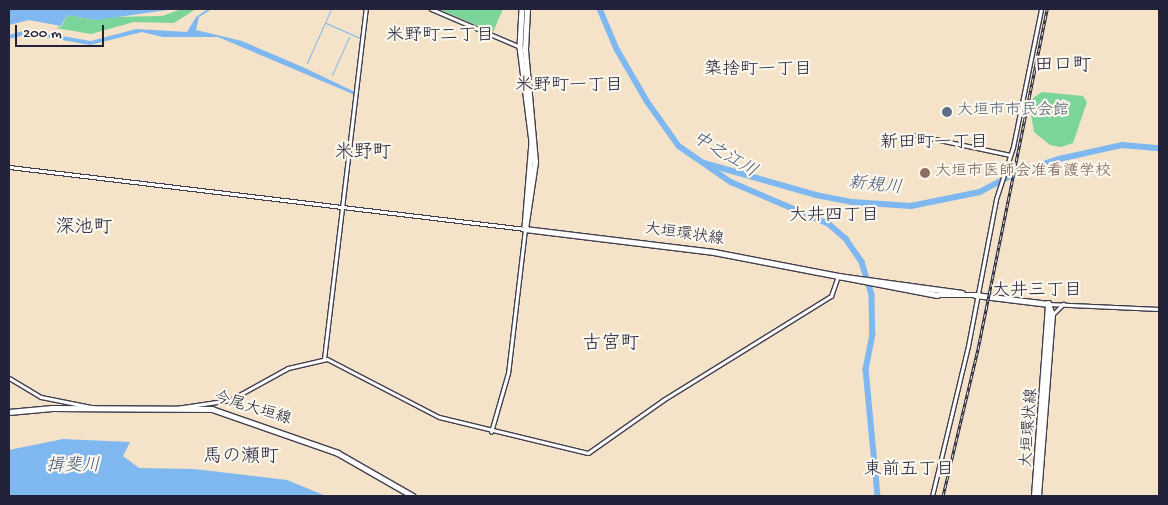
<!DOCTYPE html>
<meta charset="utf-8">
<style>
body{margin:0}
#map{position:relative;width:1168px;height:505px;overflow:hidden;background:#f4e3c8;font-family:"Gochi Hand","Klee One",sans-serif}
div>[style]{position:absolute}
.green>*{inset:0;background:#7bd59b}
.water>*{inset:0;background:#7fb8f0}
.stream>*{height:1px;margin:-0.5px;padding:0 0.5px;transform-origin:0.5px;border-radius:0.5px;background:#7fb8f0}
.river>*{height:5.5px;margin:-2.75px;padding:0 2.75px;transform-origin:2.75px;border-radius:2.75px;background:#7fb8f0}
.roads{filter:drop-shadow(1px 0 #423f50) drop-shadow(-1px 0 #423f50) drop-shadow(0 1px #423f50) drop-shadow(0 -1px #423f50)}
.minor>*{height:3px;margin:-1.5px;padding:0 1.5px;transform-origin:1.5px;border-radius:1.5px;background:#fff}
.major>*{height:4.5px;margin:-2.25px;padding:0 2.25px;transform-origin:2.25px;border-radius:2.25px;background:#fff}
.rail>*{height:3px;margin-top:-1.5px;transform-origin:0;background:repeating-linear-gradient(90deg,#fbf7ec 0 4px,#22223b 0 8px);box-sizing:border-box;border-block:1px solid #22223b}
.dots>*{width:14px;height:14px;translate:-50% -50%;box-sizing:border-box;border:2px solid #fbf7ec;border-radius:50%}
span{translate:-50% -50%;white-space:nowrap;text-align:center;line-height:1.15;-webkit-text-stroke:4.5px #fbf7ec;paint-order:stroke}
.service-label{font-size:16px;color:#4e5e75}
.left{translate:0 -50%;text-align:left}
.education-label{font-size:16px;color:#785e54}
.street-label{font-size:16px;color:#22223b}
.neighbourhood-label{font-size:18px;color:#22223b}
.water-label{font-size:18px;color:#43567a;font-style:italic}
.quarter-label{font-size:19px;color:#22223b}
.frame{position:absolute;inset:0;border:10px solid #22223b;pointer-events:none}
.scale{position:absolute;left:15px;top:25px;width:89px;height:22px;box-sizing:border-box;border:2px solid #22223b;border-top:0;padding-left:6px;font-size:15px;line-height:18px;white-space:nowrap;color:#22223b;-webkit-text-stroke:4px #fbf7ec;paint-order:stroke}
</style>
<div id="map">
<div class="green">
<i style="clip-path:polygon(182px 9px,196px 9px,174px 23px,134px 22px,91px 34px,56px 28px,62px 26px,67px 15px,96px 20px,110px 17px,162px 16px)"></i>
<i style="clip-path:polygon(438px 9px,503px 9px,493px 32px)"></i>
<i style="clip-path:polygon(1042px 92px,1083px 96px,1087px 102px,1073px 143px,1061px 147px,1050px 145px,1034px 132px,1030px 109px,1033px 98px)"></i>
</div>
<div class="water">
<i style="clip-path:polygon(9px 9px,175px 9px,96px 20px,67px 15px,61px 26px,29px 20px,9px 25px)"></i>
<i style="clip-path:polygon(208px 9px,212px 9px,199px 17px,196px 30px,242px 41px,305px 68px,355px 92px,355px 95px,218px 37px,163px 37px,142px 32px,90px 45px,29px 34px,9px 39px,9px 35px,27px 30px,91px 41px,136px 29px,187px 32px,196px 17px)"></i>
<i style="clip-path:polygon(63px 439px,130px 442px,123px 456px,139px 468px,194px 469px,287px 480px,326px 496px,9px 496px,9px 450px)"></i>
</div>
<div class="stream">
<i style="left:326px;top:23px;width:37px;rotate:24deg"></i>
<i style="left:307px;top:63px;width:59px;rotate:-66deg"></i>
<i style="left:332px;top:75px;width:42px;rotate:-65.9deg"></i>
</div>
<div class="river">
<i style="left:600px;top:9px;width:43px;rotate:67deg"></i>
<i style="left:617px;top:49px;width:60px;rotate:60deg"></i>
<i style="left:647px;top:101px;width:55px;rotate:54.6deg"></i>
<i style="left:679px;top:146px;width:63px;rotate:34.7deg"></i>
<i style="left:731px;top:182px;width:107px;rotate:23.2deg"></i>
<i style="left:829px;top:224px;width:23px;rotate:41deg"></i>
<i style="left:846px;top:239px;width:28px;rotate:55deg"></i>
<i style="left:862px;top:262px;width:34px;rotate:73deg"></i>
<i style="left:872px;top:295px;width:39px;rotate:89deg"></i>
<i style="left:873px;top:334px;width:36px;rotate:101deg"></i>
<i style="left:866px;top:369px;width:128px;rotate:84.6deg"></i>
<i style="left:704px;top:163px;width:116px;rotate:15.9deg"></i>
<i style="left:816px;top:195px;width:37px;rotate:11deg"></i>
<i style="left:852px;top:202px;width:59px;rotate:3.9deg"></i>
<i style="left:911px;top:206px;width:70px;rotate:-11.5deg"></i>
<i style="left:980px;top:192px;width:43px;rotate:-27.8deg"></i>
<i style="left:1018px;top:172px;width:43px;rotate:-17.6deg"></i>
<i style="left:1059px;top:159px;width:65px;rotate:-12.5deg"></i>
<i style="left:1122px;top:145px;width:37px;rotate:5deg"></i>
</div>
<div class="roads">
<div class="minor">
<i style="left:431px;top:9px;width:97px;rotate:23.1deg"></i>
<i style="left:916px;top:135px;width:96px;rotate:12deg"></i>
<i style="left:9px;top:167px;width:520px;rotate:6.85deg"></i>
<i style="left:525px;top:229px;width:145px;rotate:96.7deg"></i>
<i style="left:508px;top:373px;width:61px;rotate:106.1deg"></i>
<i style="left:1048px;top:304px;width:111px;rotate:2.6deg"></i>
<i style="left:1052px;top:315px;width:16px;rotate:-45deg"></i>
<i style="left:324px;top:359px;width:353px;rotate:-83.2deg"></i>
<i style="left:9px;top:378px;width:37px;rotate:31deg"></i>
<i style="left:41px;top:397px;width:56px;rotate:11.3deg"></i>
<i style="left:176px;top:408px;width:55px;rotate:-8.4deg"></i>
<i style="left:230px;top:400px;width:66px;rotate:-28.9deg"></i>
<i style="left:288px;top:368px;width:40px;rotate:-13deg"></i>
<i style="left:327px;top:359px;width:126px;rotate:27.4deg"></i>
<i style="left:439px;top:417px;width:153px;rotate:13.6deg"></i>
<i style="left:588px;top:453px;width:92px;rotate:-35.2deg"></i>
<i style="left:663px;top:400px;width:198px;rotate:-31.8deg"></i>
<i style="left:831px;top:296px;width:21px;rotate:-71deg"></i>
<i style="left:932px;top:496px;width:154px;rotate:-76.5deg"></i>
<i style="left:968px;top:346px;width:150px;rotate:-79.2deg"></i>
<i style="left:996px;top:199px;width:55px;rotate:-71.9deg"></i>
<i style="left:1013px;top:147px;width:141px;rotate:-78.5deg"></i>
</div>
<div class="major">
<i style="left:522px;top:9px;width:38px;rotate:93deg"></i>
<i style="left:520px;top:47px;width:96px;rotate:82.8deg"></i>
<i style="left:532px;top:142px;width:85px;rotate:94.7deg"></i>
<i style="left:525px;top:229px;width:190px;rotate:6.9deg"></i>
<i style="left:714px;top:252px;width:227px;rotate:10.9deg"></i>
<i style="left:937px;top:295px;width:40px"></i>
<i style="left:525px;top:229px;width:68px;rotate:-81.5deg"></i>
<i style="left:535px;top:162px;width:113px;rotate:-95.1deg"></i>
<i style="left:525px;top:49px;width:40px;rotate:-87.1deg"></i>
<i style="left:838px;top:276px;width:125px;rotate:7.8deg"></i>
<i style="left:975px;top:295px;width:74px;rotate:7deg"></i>
<i style="left:9px;top:412px;width:43px;rotate:-5.3deg"></i>
<i style="left:52px;top:408px;width:160px;rotate:0.4deg"></i>
<i style="left:212px;top:409px;width:133px;rotate:19.2deg"></i>
<i style="left:338px;top:453px;width:86px;rotate:29.8deg"></i>
<i style="left:1034px;top:496px;width:193px;rotate:-85.8deg"></i>
<i style="left:1038px;top:496px;width:182px;rotate:-85.6deg"></i>
<i style="left:1052px;top:315px;width:12px;rotate:-110deg"></i>
</div>
</div>
<div class="rail">
<i style="left:943px;top:496px;width:151px;rotate:-76.6deg"></i>
<i style="left:978px;top:349px;width:347px;rotate:-78.5deg"></i>
</div>
<div class="dots">
<i style="left:947px;top:112px;background:#5c6f8a"></i>
<i style="left:925px;top:173px;background:#8d6e63"></i>
</div>
<div class="service-label">
<span class="left" style="left:957px;top:112px">大垣市市民会館</span>
</div>
<div class="education-label">
<span class="left" style="left:935px;top:173px">大垣市医師会准看護学校</span>
</div>
<div class="street-label">
<span style="left:684px;top:236px;rotate:8deg">大垣環状線</span>
<span style="left:252px;top:410px;rotate:17deg">今尾大垣線</span>
<span style="left:1031px;top:428px;rotate:-86deg">大垣環状線</span>
</div>
<div class="neighbourhood-label">
<span style="left:440px;top:37px">米野町二丁目</span>
<span style="left:758px;top:71px">築捨町一丁目</span>
<span style="left:569px;top:87px">米野町一丁目</span>
<span style="left:934px;top:144px">新田町一丁目</span>
<span style="left:834px;top:217px">大井四丁目</span>
<span style="left:1037px;top:292px">大井三丁目</span>
<span style="left:909px;top:471px">東前五丁目</span>
</div>
<div class="water-label">
<span style="left:724px;top:156px;rotate:31deg">中之江川</span>
<span style="left:875px;top:187px;rotate:6deg">新規川</span>
<span style="left:73px;top:467px">揖斐川</span>
</div>
<div class="quarter-label">
<span style="left:1063px;top:67px">田口町</span>
<span style="left:363px;top:154px">米野町</span>
<span style="left:84px;top:229px">深池町</span>
<span style="left:611px;top:345px">古宮町</span>
<span style="left:241px;top:458px">馬の瀬町</span>
</div>
<div class="frame"></div>
<div class="scale">200 m</div>
</div>
